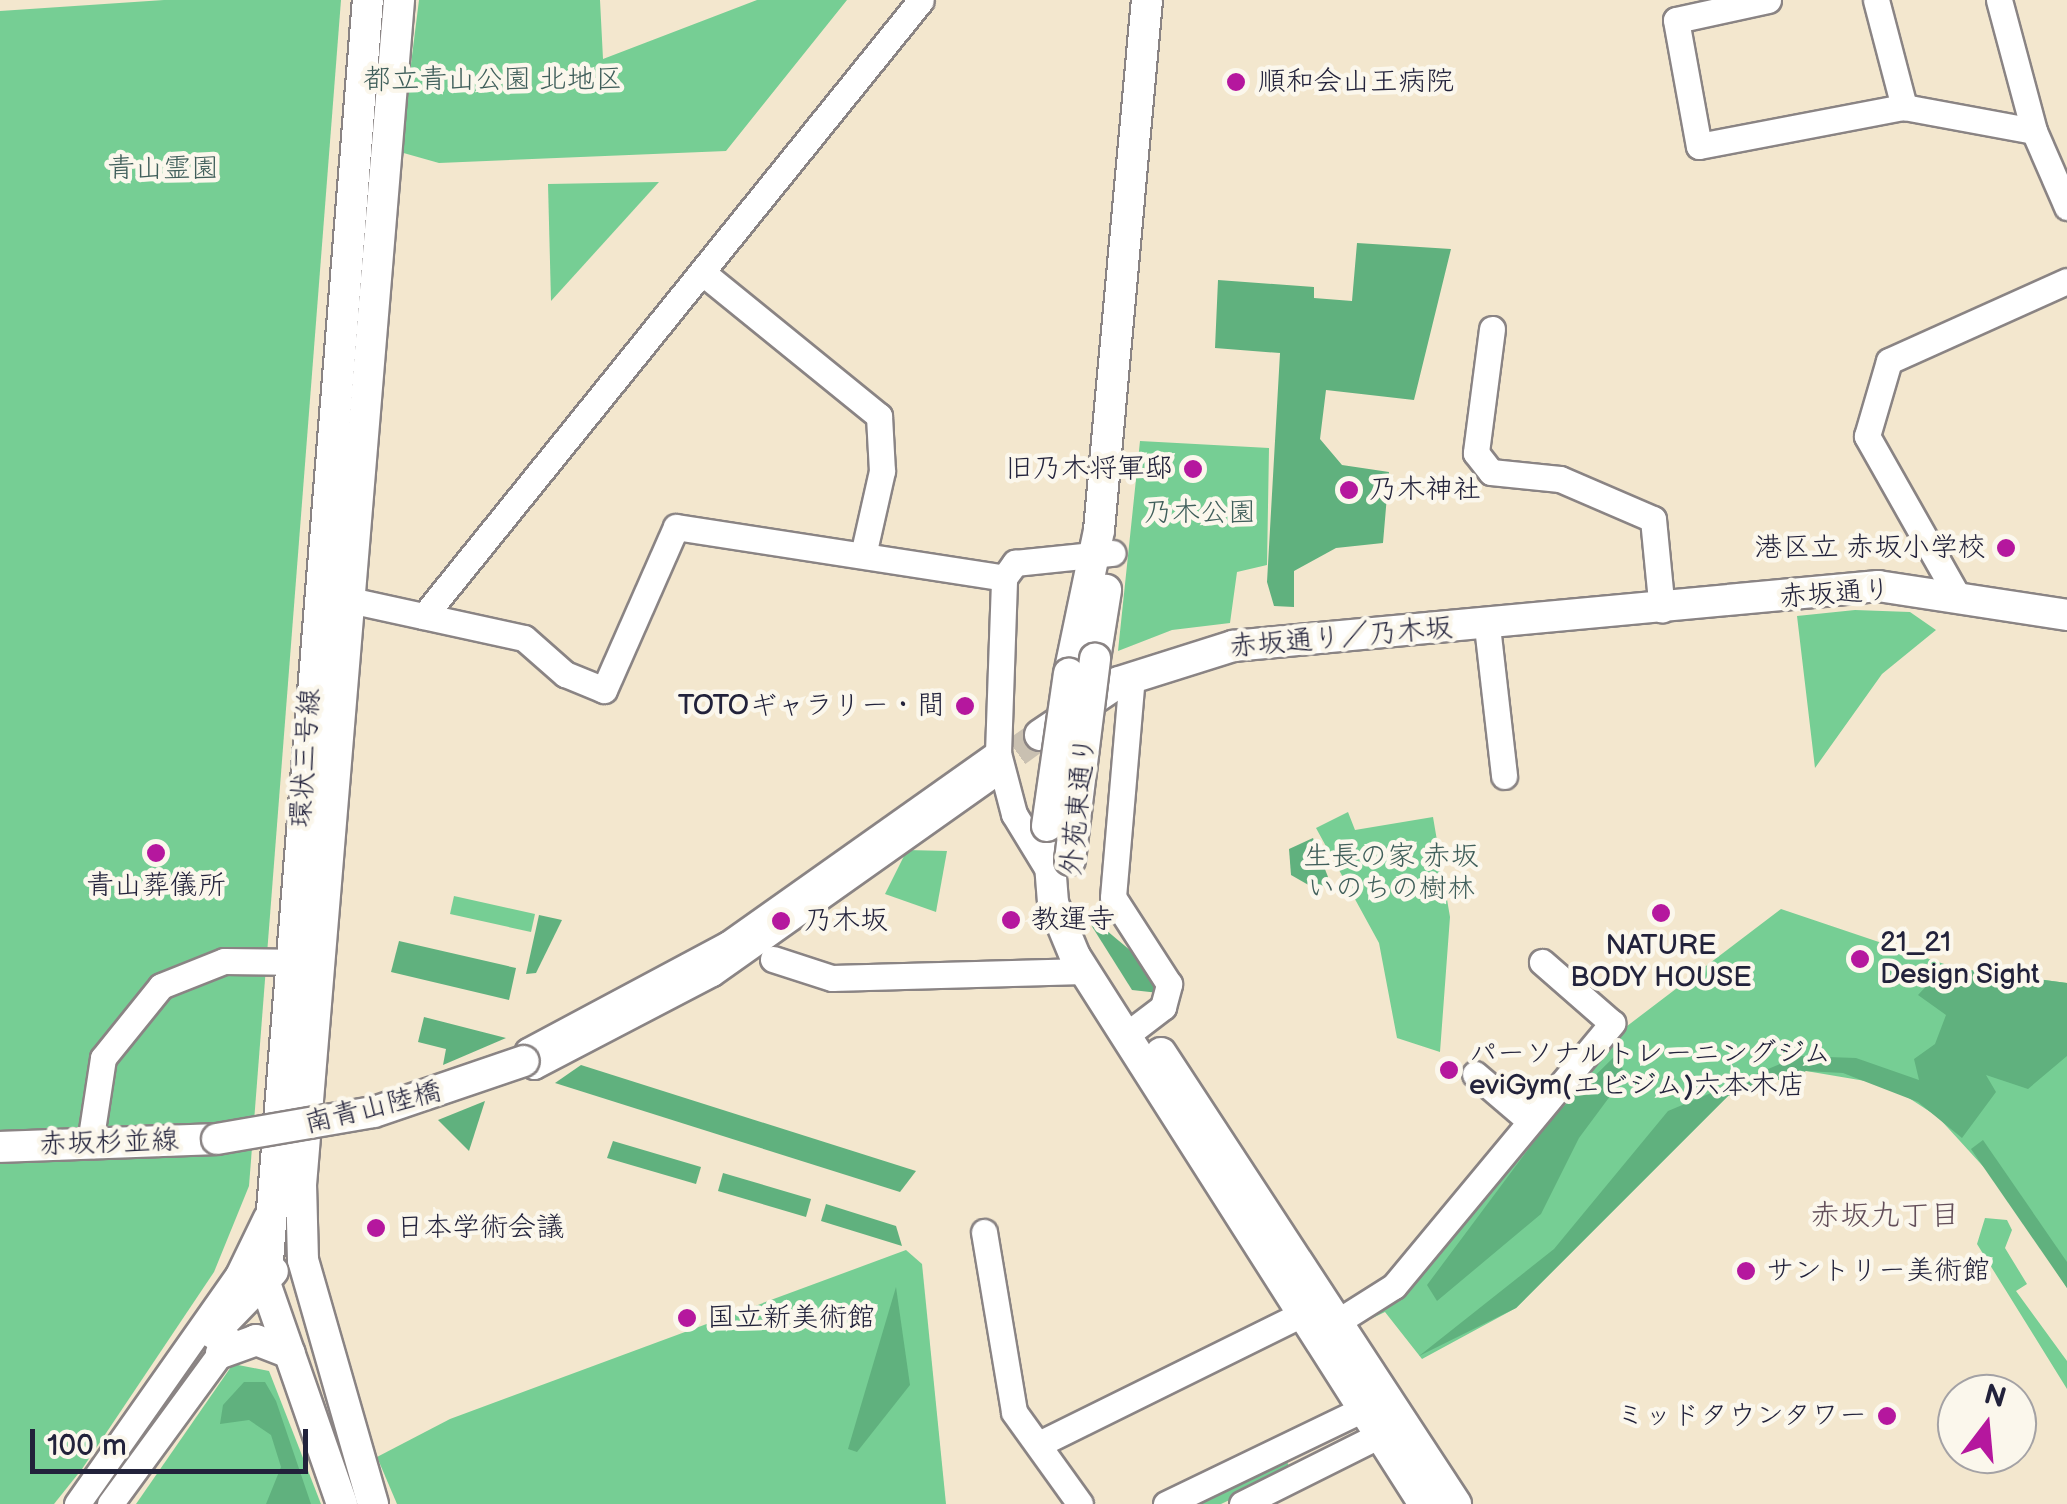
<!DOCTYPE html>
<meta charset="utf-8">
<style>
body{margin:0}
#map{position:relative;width:2067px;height:1504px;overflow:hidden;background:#f3e7ce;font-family:"Balsamiq Sans","Klee One",sans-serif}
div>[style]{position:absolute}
.green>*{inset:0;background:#76ce94}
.forest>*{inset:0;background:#60b17e}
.major-tunnel>*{height:30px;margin-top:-15px;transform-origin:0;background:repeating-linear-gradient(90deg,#c9c0b1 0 30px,transparent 0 45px)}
.roads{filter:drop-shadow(2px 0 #8a8484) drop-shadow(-2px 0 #8a8484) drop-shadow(0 2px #8a8484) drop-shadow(0 -2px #8a8484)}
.minor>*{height:25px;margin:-12.5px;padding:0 12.5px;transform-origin:12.5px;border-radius:12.5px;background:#fff}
.major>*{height:30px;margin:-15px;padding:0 15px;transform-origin:15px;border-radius:15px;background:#fff}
.bridges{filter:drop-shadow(2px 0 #8a8484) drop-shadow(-2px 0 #8a8484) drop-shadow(0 2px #8a8484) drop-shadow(0 -2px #8a8484)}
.major-bridge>*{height:30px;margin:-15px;padding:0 15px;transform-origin:15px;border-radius:15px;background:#fff}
.dots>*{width:28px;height:28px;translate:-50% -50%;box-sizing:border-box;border:5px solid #fbf7ec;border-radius:50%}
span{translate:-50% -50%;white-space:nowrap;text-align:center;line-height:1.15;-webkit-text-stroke:9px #fbf7ec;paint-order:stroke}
.park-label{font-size:28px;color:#3f5e5a}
.poi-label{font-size:28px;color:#22223b}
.left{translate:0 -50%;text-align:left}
.right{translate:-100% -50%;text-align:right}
.street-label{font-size:28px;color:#22223b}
.neighbourhood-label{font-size:30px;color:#634f5a}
.north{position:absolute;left:1937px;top:1374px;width:100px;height:100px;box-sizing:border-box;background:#fbf7ec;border:2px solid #a4a2a5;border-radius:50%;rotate:16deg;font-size:28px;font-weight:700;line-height:40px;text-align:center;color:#22223b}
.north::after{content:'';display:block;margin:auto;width:35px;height:45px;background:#b5179e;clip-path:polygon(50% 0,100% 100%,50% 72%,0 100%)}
.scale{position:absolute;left:30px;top:1429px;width:278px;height:45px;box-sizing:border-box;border:5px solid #22223b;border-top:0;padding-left:12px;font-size:30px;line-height:35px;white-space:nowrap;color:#22223b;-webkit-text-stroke:8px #fbf7ec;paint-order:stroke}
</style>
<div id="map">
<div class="green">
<i style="clip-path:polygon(164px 0,341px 0,249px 1186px,214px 1272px,82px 1469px,54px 1504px,0 1504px,0 11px)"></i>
<i style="clip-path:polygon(419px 0,600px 0,603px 59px,757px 0,847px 0,726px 151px,439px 163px,400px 152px)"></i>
<i style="clip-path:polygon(659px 182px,551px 301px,548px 184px)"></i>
<i style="clip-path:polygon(1140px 441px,1269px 448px,1267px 565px,1237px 572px,1230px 623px,1172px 630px,1118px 651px)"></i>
<i style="clip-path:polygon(1855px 610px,1910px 612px,1936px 630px,1882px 674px,1815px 768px,1797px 616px)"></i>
<i style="clip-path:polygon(1348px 812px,1355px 830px,1433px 817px,1450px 917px,1440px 1052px,1397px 1038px,1379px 943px,1316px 828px)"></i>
<i style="clip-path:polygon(907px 850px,947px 851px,936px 912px,885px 894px)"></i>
<i style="clip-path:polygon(454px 896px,535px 914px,531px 932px,450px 914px)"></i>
<i style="clip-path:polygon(1781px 909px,1956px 968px,2067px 983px,2067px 1288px,2001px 1186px,1938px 1117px,1889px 1085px,1806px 1071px,1728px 1096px,1516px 1308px,1422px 1359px,1385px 1312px,1362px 1323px,1355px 1314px,1610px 1039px)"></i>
<i style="clip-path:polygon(1985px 1218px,2007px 1220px,2012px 1230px,2005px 1248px,2027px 1284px,2016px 1291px,2067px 1361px,2067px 1389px,1977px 1244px)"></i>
<i style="clip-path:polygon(906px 1250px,922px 1264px,946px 1504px,397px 1504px,377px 1457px,450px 1419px)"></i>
<i style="clip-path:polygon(233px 1364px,269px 1371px,321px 1504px,136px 1504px)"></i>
<i style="clip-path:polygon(1285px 1457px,1291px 1471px,1221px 1504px,1187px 1504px)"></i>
</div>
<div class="forest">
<i style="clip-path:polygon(1357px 243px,1451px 249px,1414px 400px,1326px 390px,1320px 439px,1342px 465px,1389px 472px,1383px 543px,1336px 548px,1294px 571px,1294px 607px,1274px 606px,1267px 582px,1280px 353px,1215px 348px,1218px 280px,1314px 287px,1314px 298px,1352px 301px)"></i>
<i style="clip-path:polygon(1313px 838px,1328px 877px,1319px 891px,1291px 875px,1289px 849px)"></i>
<i style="clip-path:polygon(1081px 909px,1156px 972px,1159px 993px,1132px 990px)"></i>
<i style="clip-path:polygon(539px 915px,562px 920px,536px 973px,526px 974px)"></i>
<i style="clip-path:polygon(399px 941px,516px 968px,509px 1000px,391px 972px)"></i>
<i style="clip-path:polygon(1944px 967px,2067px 983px,2067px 1056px,2028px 1089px,1986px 1075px,1996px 1092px,1962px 1138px,1918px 1102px,1843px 1073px,1806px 1071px,1728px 1096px,1516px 1308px,1419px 1356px,1554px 1249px,1668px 1111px,1799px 1056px,1856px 1058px,1919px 1080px,1914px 1059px,1935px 1044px,1946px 1015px,1918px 995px)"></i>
<i style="clip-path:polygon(424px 1017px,506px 1038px,443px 1065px,446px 1049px,418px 1042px)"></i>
<i style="clip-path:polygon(1617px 1054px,1625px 1076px,1579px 1138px,1541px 1214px,1437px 1301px,1427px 1285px,1550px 1120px)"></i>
<i style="clip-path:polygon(581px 1065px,916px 1171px,900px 1192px,555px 1083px)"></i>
<i style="clip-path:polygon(485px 1101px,469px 1151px,438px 1120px)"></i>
<i style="clip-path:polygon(1983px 1140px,2067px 1262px,2067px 1288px,1971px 1149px)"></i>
<i style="clip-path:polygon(613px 1141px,701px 1167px,696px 1184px,607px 1158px)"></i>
<i style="clip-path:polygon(723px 1173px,811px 1199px,806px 1217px,718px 1191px)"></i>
<i style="clip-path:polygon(826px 1204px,896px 1226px,902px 1246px,821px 1221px)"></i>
<i style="clip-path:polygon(896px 1287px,910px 1385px,857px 1452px,848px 1449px)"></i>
<i style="clip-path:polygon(244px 1382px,265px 1382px,276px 1401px,311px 1504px,266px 1504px,281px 1467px,271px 1435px,249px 1420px,220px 1424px,223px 1405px)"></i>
</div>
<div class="major-tunnel">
<i style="left:980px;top:778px;width:74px;rotate:-35.6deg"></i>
</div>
<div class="roads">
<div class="minor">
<i style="left:1768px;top:0;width:94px;rotate:167.7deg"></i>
<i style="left:1676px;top:20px;width:128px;rotate:79.7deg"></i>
<i style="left:1699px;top:146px;width:209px;rotate:-10.8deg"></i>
<i style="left:1904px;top:107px;width:132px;rotate:10.5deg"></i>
<i style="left:1876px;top:0;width:111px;rotate:75.3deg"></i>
<i style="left:1999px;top:0;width:136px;rotate:75deg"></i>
<i style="left:2034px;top:131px;width:83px;rotate:66.5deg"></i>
<i style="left:703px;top:273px;width:227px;rotate:39.1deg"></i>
<i style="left:879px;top:416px;width:55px;rotate:86.9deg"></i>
<i style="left:882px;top:471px;width:86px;rotate:102.7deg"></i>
<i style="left:1492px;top:329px;width:125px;rotate:97.4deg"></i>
<i style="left:1476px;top:453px;width:24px;rotate:52deg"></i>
<i style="left:1491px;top:472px;width:69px;rotate:5.8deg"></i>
<i style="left:1560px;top:479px;width:101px;rotate:23.3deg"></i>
<i style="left:1653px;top:519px;width:91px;rotate:84.4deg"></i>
<i style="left:1958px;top:597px;width:185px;rotate:-119.5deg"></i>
<i style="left:1867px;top:436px;width:78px;rotate:-73.7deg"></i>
<i style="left:1889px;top:361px;width:195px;rotate:-24.2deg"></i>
<i style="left:337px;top:611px;width:14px;rotate:-56deg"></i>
<i style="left:345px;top:599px;width:183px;rotate:12.3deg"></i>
<i style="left:524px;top:638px;width:55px;rotate:41.3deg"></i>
<i style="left:565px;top:674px;width:42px;rotate:22.3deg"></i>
<i style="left:604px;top:690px;width:178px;rotate:-66.2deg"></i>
<i style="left:676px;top:527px;width:332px;rotate:8.8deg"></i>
<i style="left:424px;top:616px;width:791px;rotate:-51.1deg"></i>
<i style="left:1487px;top:626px;width:151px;rotate:83.5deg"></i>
<i style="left:998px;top:753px;width:331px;rotate:144.7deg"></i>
<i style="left:728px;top:944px;width:227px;rotate:151.9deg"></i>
<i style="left:528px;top:1051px;width:16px;rotate:68deg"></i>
<i style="left:534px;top:1066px;width:201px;rotate:-27.6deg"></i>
<i style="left:712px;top:973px;width:354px;rotate:-35.3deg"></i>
<i style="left:1047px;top:868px;width:63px;rotate:-121.4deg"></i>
<i style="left:1014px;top:814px;width:63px;rotate:-104.7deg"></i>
<i style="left:998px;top:753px;width:175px;rotate:-88deg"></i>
<i style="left:1004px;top:578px;width:19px;rotate:-54deg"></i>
<i style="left:1015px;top:563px;width:98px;rotate:-5.9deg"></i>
<i style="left:773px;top:959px;width:62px;rotate:17.9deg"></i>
<i style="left:832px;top:978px;width:252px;rotate:-1.6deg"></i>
<i style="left:1125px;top:1036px;width:48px;rotate:-37.3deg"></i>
<i style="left:1163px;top:1007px;width:24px;rotate:-75deg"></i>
<i style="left:1169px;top:984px;width:103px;rotate:-122.8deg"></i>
<i style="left:1113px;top:897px;width:222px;rotate:-85.1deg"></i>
<i style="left:1475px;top:1074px;width:72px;rotate:40.5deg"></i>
<i style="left:90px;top:1143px;width:86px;rotate:-81.3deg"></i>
<i style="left:103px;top:1058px;width:92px;rotate:-51.1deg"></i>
<i style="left:161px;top:986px;width:68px;rotate:-21.6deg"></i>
<i style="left:224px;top:961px;width:86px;rotate:0.7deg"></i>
<i style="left:984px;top:1232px;width:182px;rotate:80.5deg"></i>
<i style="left:1014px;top:1412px;width:113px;rotate:54.3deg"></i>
<i style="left:1039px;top:1444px;width:296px;rotate:-26.3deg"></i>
<i style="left:1304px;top:1313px;width:34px;rotate:15deg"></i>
<i style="left:1337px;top:1322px;width:67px;rotate:-32.3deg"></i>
<i style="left:1394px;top:1286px;width:342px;rotate:-50.3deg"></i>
<i style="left:1612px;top:1023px;width:93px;rotate:-138.9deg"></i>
<i style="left:77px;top:1504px;width:280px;rotate:-54.9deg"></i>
<i style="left:238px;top:1275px;width:64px;rotate:-64.2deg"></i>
<i style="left:110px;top:1504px;width:203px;rotate:-53.8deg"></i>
<i style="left:1166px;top:1504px;width:235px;rotate:-25.7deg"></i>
<i style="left:1242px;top:1504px;width:157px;rotate:-26.6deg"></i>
<i style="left:1382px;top:1434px;width:16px;rotate:-83deg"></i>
</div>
<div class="major">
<i style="left:1095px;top:659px;width:70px;rotate:-80.9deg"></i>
<i style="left:1069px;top:674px;width:147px;rotate:-78.2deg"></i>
<i style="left:1099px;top:530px;width:532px;rotate:-84.83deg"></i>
<i style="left:1040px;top:735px;width:95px;rotate:-33.9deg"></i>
<i style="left:1119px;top:682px;width:120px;rotate:-17.5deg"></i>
<i style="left:1233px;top:646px;width:648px;rotate:-5.31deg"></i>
<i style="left:1878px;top:586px;width:191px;rotate:8.7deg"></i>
<i style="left:1047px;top:826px;width:77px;rotate:85.5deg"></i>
<i style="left:1053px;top:903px;width:57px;rotate:67.5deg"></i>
<i style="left:1075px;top:956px;width:650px;rotate:57.51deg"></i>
<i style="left:1161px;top:1053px;width:539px;rotate:56.81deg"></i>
<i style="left:0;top:1147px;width:217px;rotate:-2.1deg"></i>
<i style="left:213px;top:1333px;width:86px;rotate:-45.9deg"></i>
<i style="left:221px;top:1353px;width:37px;rotate:-20deg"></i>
<i style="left:256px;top:1340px;width:36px;rotate:21deg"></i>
<i style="left:342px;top:1504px;width:231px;rotate:-109.2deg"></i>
<i style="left:266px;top:1286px;width:1290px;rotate:-85.47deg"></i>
<i style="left:373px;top:1504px;width:254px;rotate:-106deg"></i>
<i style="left:303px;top:1260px;width:75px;rotate:-91.5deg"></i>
<i style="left:301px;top:1185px;width:1189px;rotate:-85.27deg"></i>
</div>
</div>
<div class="bridges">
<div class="major-bridge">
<i style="left:1047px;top:826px;width:154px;rotate:-81.8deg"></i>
<i style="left:1070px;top:860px;width:203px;rotate:-82.9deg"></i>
<i style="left:217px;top:1139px;width:159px;rotate:-9.8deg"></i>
<i style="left:374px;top:1112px;width:158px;rotate:-18.8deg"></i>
</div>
</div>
<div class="dots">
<i style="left:1236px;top:82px;background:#b5179e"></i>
<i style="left:1193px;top:469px;background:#b5179e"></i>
<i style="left:1349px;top:490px;background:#b5179e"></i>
<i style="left:2006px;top:548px;background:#b5179e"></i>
<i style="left:965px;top:706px;background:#b5179e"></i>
<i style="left:156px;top:853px;background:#b5179e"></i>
<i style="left:1661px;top:913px;background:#b5179e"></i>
<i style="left:1011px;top:920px;background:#b5179e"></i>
<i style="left:781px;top:921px;background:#b5179e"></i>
<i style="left:1860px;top:959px;background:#b5179e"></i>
<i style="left:1449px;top:1070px;background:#b5179e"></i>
<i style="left:376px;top:1228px;background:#b5179e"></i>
<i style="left:1746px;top:1271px;background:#b5179e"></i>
<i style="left:687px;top:1318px;background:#b5179e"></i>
<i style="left:1887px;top:1416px;background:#b5179e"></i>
</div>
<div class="park-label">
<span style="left:493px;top:80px">都立青山公園 北地区</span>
<span style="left:163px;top:169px">青山霊園</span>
<span style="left:1200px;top:513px">乃木公園</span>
<span style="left:1391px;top:873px">生長の家 赤坂<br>いのちの樹林</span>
</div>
<div class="poi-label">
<span class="left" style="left:1258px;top:82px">順和会山王病院</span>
<span class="right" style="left:1173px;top:469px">旧乃木将軍邸</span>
<span class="left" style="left:1369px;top:490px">乃木神社</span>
<span class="right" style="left:1986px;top:548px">港区立 赤坂小学校</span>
<span class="right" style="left:945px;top:706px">TOTOギャラリー・間</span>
<span style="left:156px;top:886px">青山葬儀所</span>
<span class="left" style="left:1031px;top:920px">教運寺</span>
<span class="left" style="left:804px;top:921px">乃木坂</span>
<span class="left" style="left:1880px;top:959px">21_21<br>Design Sight</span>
<span style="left:1661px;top:962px">NATURE<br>BODY HOUSE</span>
<span class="left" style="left:1469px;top:1070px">パーソナルトレーニングジム<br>eviGym(エビジム)六本木店</span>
<span class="left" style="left:396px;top:1228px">日本学術会議</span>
<span class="left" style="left:1766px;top:1271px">サントリー美術館</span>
<span class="left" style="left:707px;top:1318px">国立新美術館</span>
<span class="right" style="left:1867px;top:1416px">ミッドタウンタワー</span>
</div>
<div class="street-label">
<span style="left:1835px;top:594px;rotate:-4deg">赤坂通り</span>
<span style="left:1341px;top:638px;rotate:-5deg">赤坂通り／乃木坂</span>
<span style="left:306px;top:758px;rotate:-86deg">環状三号線</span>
<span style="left:1079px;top:806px;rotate:-84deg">外苑東通り</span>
<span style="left:373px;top:1108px;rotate:-14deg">南青山陸橋</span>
<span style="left:109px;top:1143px;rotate:-2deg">赤坂杉並線</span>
</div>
<div class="neighbourhood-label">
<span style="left:1885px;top:1216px">赤坂九丁目</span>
</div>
<div class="north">N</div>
<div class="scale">100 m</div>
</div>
